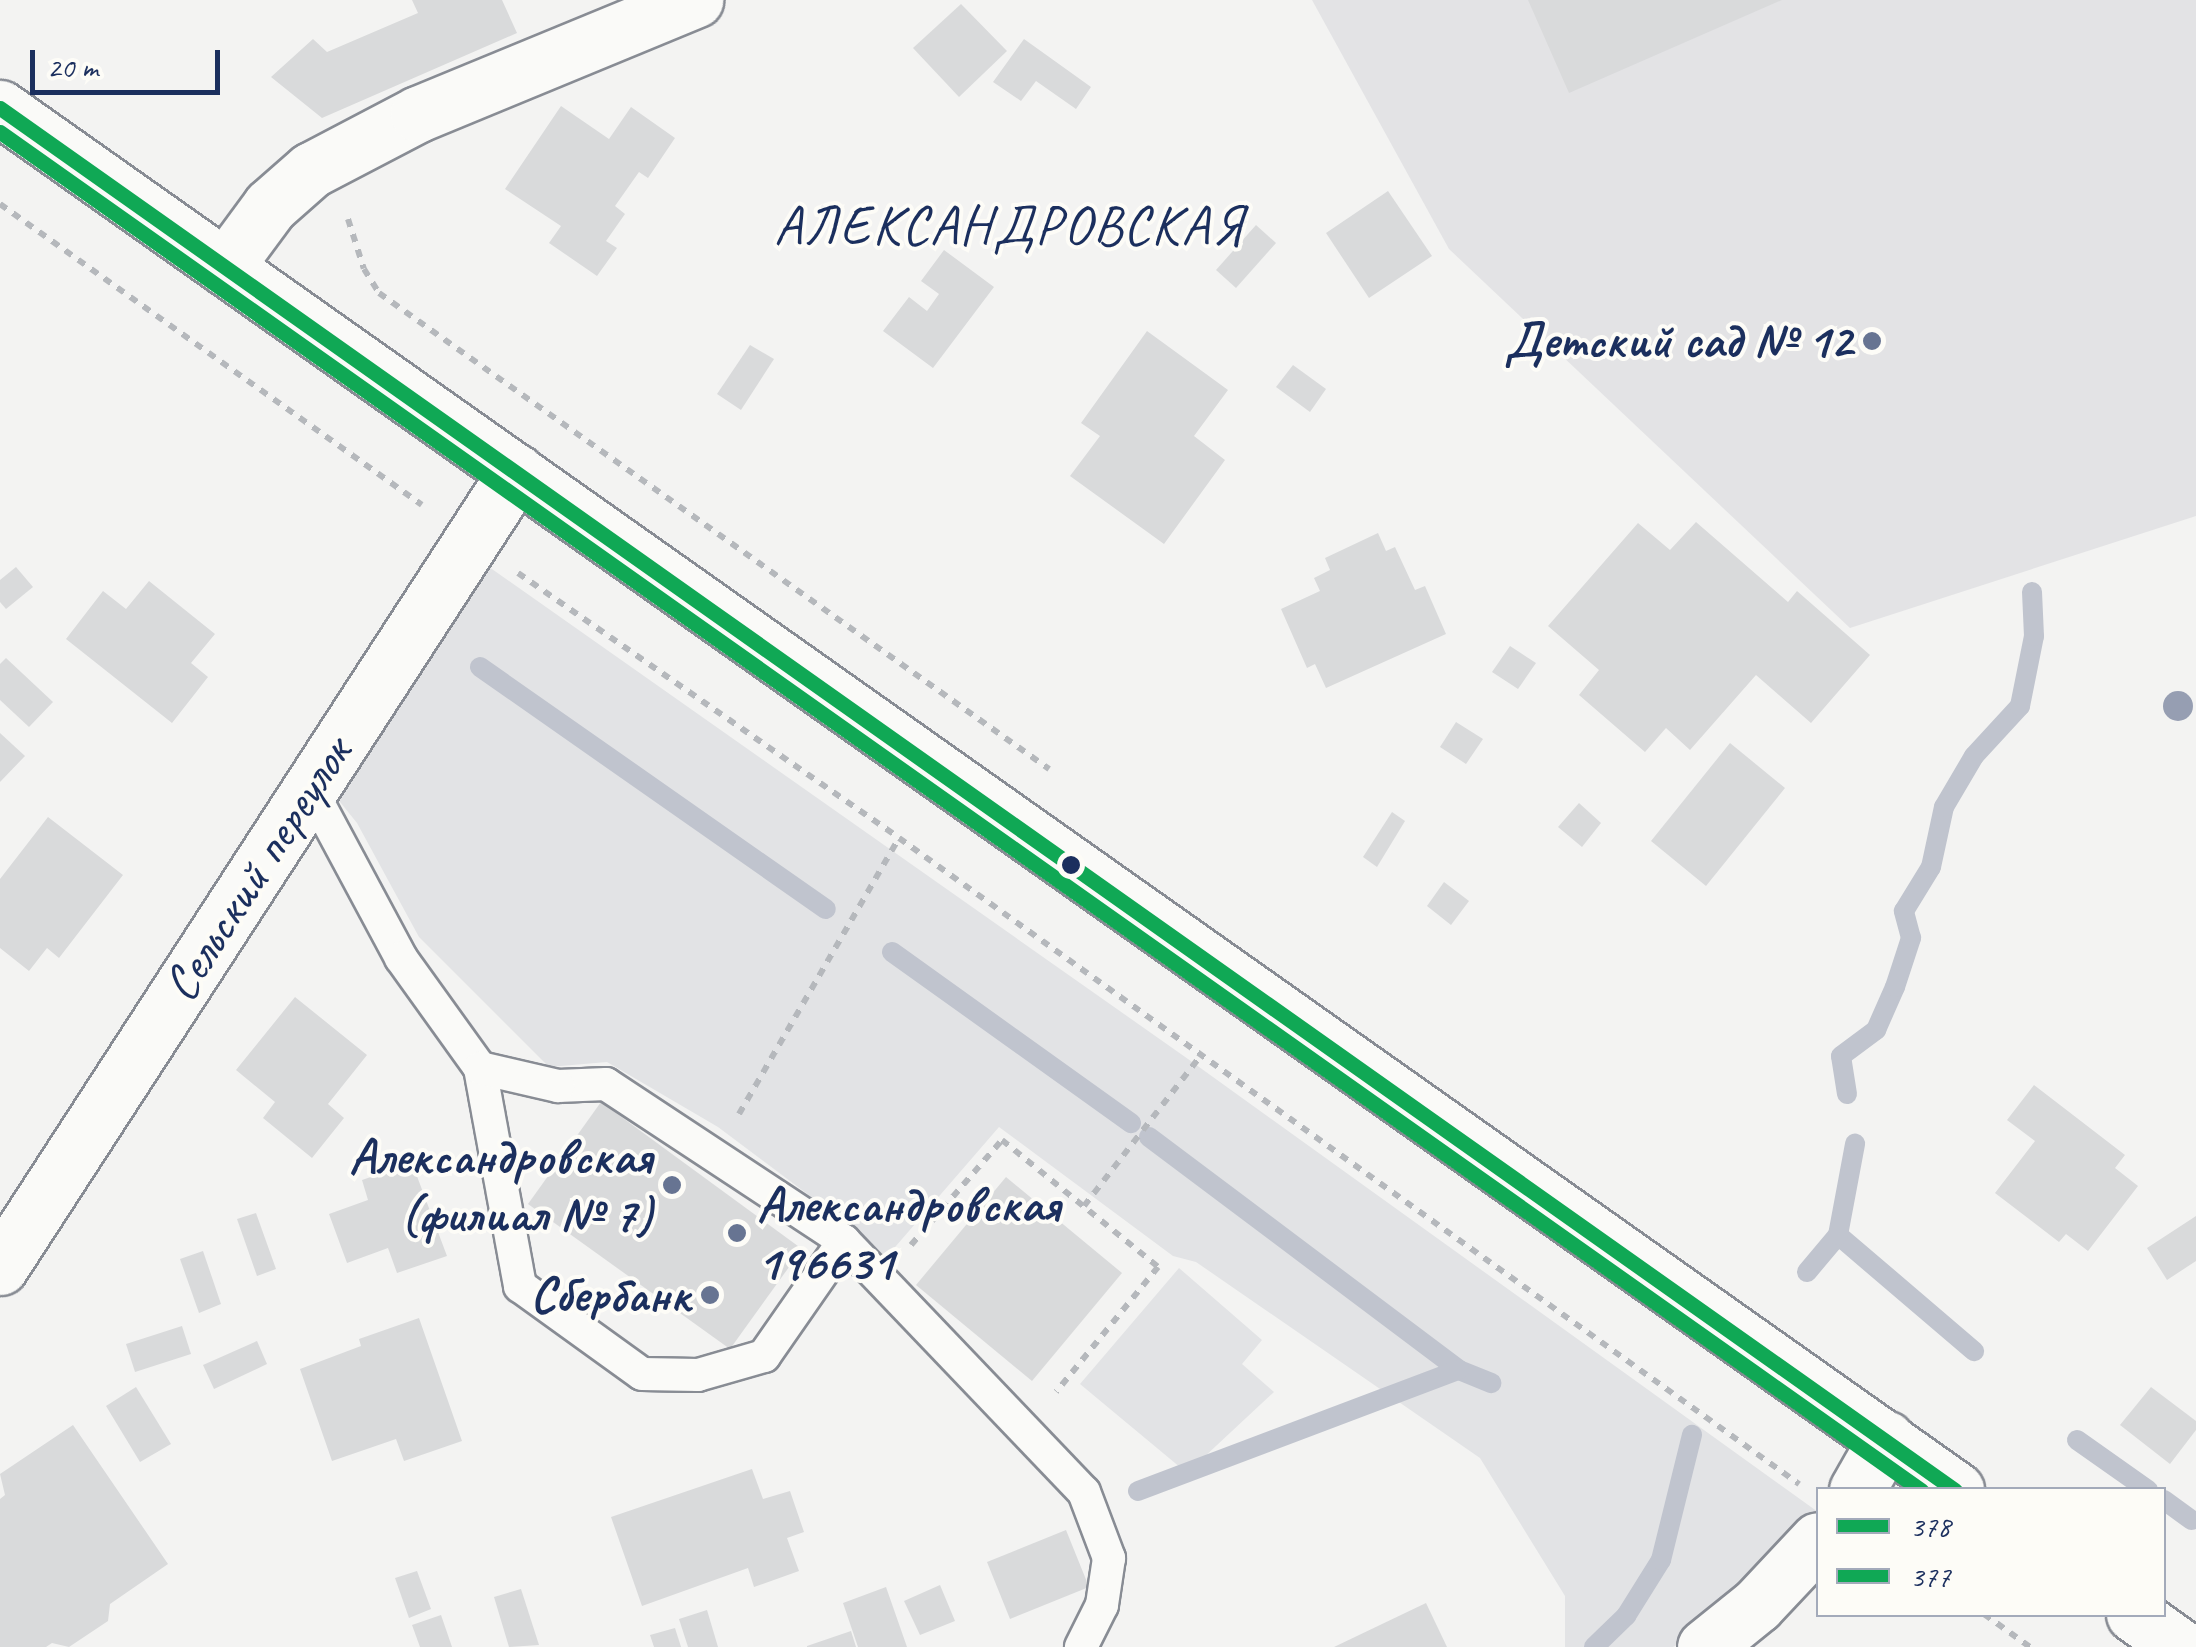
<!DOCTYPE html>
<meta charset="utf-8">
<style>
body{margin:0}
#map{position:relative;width:2196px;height:1647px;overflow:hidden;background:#f3f3f2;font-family:Caveat,sans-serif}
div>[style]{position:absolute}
.built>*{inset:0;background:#e3e3e5}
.green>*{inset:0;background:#e2e3e5}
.stream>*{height:20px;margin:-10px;padding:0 10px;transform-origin:10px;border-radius:10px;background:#c0c4ce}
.building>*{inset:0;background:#d9dadb}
.path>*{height:6px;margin-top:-3px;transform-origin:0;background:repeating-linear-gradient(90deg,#b5b8bc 0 8px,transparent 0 16px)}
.roads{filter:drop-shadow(2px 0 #888c94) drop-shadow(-2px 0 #888c94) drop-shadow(0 2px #888c94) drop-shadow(0 -2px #888c94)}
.lane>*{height:32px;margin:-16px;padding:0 16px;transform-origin:16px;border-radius:16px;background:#fafaf8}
.street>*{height:55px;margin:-27.5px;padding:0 27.5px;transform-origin:27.5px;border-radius:27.5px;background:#fafaf8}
.secondary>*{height:55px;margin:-27.5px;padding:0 27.5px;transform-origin:27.5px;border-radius:27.5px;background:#fafaf8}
.bus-1>*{height:15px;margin:-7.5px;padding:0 7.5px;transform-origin:7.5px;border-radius:7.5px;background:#10a855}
.bus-2>*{height:15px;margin:-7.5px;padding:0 7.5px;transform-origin:7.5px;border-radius:7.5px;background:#10a855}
.trees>*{width:30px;height:30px;margin:-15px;border-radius:50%;background:#969eb2}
.dots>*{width:28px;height:28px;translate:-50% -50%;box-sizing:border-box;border:5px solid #fdfcf7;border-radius:50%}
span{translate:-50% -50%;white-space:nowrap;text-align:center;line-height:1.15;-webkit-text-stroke:8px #fdfcf7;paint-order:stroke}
.poi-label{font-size:50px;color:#1b2f5e;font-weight:700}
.right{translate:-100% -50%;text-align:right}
.left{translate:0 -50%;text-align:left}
.street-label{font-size:50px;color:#1b2f5e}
.quarter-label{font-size:55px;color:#1b2f5e;letter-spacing:2.5px}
.legend{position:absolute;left:1816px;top:1487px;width:350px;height:130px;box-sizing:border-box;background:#fdfcf7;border:2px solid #a3aaba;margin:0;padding:12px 18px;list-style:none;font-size:30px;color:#1b2f5e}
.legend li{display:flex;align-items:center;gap:20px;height:50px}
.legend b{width:50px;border:2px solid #a3aaba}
.scale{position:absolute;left:30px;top:50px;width:190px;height:45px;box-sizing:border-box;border:5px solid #1b2f5e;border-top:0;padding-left:12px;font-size:30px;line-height:35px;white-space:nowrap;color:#1b2f5e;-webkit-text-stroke:8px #fdfcf7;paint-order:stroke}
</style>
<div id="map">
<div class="built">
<i style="clip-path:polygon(1312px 0,2196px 0,2196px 516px,1850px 628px,1449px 249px)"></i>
</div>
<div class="green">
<i style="clip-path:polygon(482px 562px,1188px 1059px,1818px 1512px,1818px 1517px,1720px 1622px,1673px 1647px,1565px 1647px,1565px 1596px,1480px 1458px,1196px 1262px,1173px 1256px,999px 1127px,883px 1261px,854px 1229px,718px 1127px,607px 1062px,549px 1067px,419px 937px,357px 823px,332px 792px)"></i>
<i style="clip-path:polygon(1179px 1268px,1262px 1340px,1242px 1364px,1274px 1392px,1187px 1473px,1080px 1384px)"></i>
</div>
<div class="stream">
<i style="left:480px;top:667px;width:422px;rotate:35deg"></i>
<i style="left:892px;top:952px;width:294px;rotate:35.6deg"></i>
<i style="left:1847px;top:1094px;width:38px;rotate:-99deg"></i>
<i style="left:1841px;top:1056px;width:44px;rotate:-36.6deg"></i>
<i style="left:1876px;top:1030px;width:47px;rotate:-66.2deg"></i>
<i style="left:1895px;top:987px;width:52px;rotate:-71.9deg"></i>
<i style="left:1911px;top:938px;width:28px;rotate:-105deg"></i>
<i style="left:1904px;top:911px;width:52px;rotate:-58.5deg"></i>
<i style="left:1931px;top:867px;width:61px;rotate:-77.8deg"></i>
<i style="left:1944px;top:807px;width:59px;rotate:-59.5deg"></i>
<i style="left:1974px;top:756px;width:68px;rotate:-47.4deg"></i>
<i style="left:2020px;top:706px;width:71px;rotate:-78.7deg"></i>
<i style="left:2034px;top:636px;width:44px;rotate:-92.6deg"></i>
<i style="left:1149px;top:1137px;width:388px;rotate:36.9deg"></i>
<i style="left:1459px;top:1370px;width:35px;rotate:22deg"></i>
<i style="left:1838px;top:1235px;width:179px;rotate:40.5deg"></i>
<i style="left:1807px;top:1272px;width:48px;rotate:-50deg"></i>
<i style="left:1838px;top:1235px;width:93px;rotate:-79.4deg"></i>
<i style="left:2077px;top:1440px;width:87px;rotate:35.2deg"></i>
<i style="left:1138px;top:1491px;width:343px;rotate:-20.7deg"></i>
<i style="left:2164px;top:1500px;width:34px;rotate:36deg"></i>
<i style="left:1594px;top:1647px;width:45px;rotate:-44.1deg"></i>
<i style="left:1626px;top:1616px;width:66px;rotate:-58deg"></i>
<i style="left:1661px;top:1560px;width:129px;rotate:-76.1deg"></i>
</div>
<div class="building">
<i style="clip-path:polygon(412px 0,502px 0,517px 33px,322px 118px,271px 77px,313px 39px,327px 52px,418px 13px)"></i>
<i style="clip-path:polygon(1528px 0,1782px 0,1569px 93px)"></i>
<i style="clip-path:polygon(961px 4px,1007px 51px,959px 97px,913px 48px)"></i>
<i style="clip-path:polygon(1024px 39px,1091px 87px,1076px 109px,1036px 81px,1021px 101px,993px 82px)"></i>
<i style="clip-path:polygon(561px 106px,609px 139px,631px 107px,675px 138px,648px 178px,639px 172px,615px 206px,625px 214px,606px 241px,617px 248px,597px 276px,549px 243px,561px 226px,505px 189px)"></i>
<i style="clip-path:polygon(1388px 191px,1432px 256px,1369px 298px,1326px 233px)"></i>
<i style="clip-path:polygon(1256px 225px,1276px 243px,1236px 288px,1216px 270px)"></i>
<i style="clip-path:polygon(944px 250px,994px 287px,933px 368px,883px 331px,909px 297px,927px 311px,939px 294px,921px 281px)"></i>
<i style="clip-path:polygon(1147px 331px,1228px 390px,1194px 436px,1225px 460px,1164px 544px,1070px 476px,1100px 436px,1081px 423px)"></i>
<i style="clip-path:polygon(750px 345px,774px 359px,741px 410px,717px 394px)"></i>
<i style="clip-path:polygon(1293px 365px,1326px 389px,1310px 412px,1276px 387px)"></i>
<i style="clip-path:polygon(1696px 522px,1788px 602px,1797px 591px,1870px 655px,1811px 723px,1756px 675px,1690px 750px,1666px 728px,1645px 752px,1579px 695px,1599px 670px,1548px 626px,1638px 523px,1670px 550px)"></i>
<i style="clip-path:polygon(1378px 533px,1386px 551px,1395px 547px,1415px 590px,1425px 586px,1446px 634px,1326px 688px,1315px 664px,1307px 668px,1281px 609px,1320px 591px,1314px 578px,1330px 570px,1325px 558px)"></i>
<i style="clip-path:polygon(16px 567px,33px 587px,6px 609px,0 602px,0 580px)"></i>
<i style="clip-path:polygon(149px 581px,215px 634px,191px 663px,208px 677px,172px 723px,66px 639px,103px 591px,126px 609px)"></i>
<i style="clip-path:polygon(1510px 646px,1536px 663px,1518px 689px,1492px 672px)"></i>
<i style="clip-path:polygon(6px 658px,53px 702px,29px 727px,0 700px,0 664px)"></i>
<i style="clip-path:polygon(1456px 722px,1483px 739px,1466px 764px,1440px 747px)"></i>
<i style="clip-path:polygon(0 733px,25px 756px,0 782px)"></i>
<i style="clip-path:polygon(1730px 743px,1785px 788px,1706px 886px,1651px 841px)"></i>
<i style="clip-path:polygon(1579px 803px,1601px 823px,1582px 847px,1558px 827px)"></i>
<i style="clip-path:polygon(1392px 812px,1405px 821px,1377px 867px,1363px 857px)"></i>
<i style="clip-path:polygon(48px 817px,123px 875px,59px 958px,47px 948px,29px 971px,0 948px,0 879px)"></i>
<i style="clip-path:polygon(1444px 882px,1469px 901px,1451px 925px,1427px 906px)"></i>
<i style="clip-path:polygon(295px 997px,367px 1055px,328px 1104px,344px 1118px,312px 1158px,263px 1118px,275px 1102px,236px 1070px)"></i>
<i style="clip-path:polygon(2034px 1085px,2125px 1155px,2115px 1168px,2138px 1186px,2088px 1251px,2066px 1234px,2059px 1242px,1995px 1193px,2035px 1141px,2007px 1120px)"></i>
<i style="clip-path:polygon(601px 1102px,802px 1249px,730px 1349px,528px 1204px)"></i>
<i style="clip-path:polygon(412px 1163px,447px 1256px,397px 1273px,388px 1248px,347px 1263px,329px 1214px,368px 1200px,362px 1180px)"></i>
<i style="clip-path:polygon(1006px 1177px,1122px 1273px,1032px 1381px,916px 1285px)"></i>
<i style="clip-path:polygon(256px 1213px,276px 1269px,257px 1276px,237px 1219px)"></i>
<i style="clip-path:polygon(2196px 1216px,2196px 1261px,2167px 1280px,2147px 1248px)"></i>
<i style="clip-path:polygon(203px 1251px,221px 1304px,199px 1313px,180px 1259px)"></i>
<i style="clip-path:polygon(419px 1318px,462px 1441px,404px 1461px,396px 1439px,332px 1461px,300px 1369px,361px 1346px,359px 1339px)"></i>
<i style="clip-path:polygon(182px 1326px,191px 1354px,135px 1372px,126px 1344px)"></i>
<i style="clip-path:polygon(257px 1341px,267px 1364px,214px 1389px,203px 1365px)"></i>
<i style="clip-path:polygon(136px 1387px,171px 1444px,140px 1462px,106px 1406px)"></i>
<i style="clip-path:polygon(2151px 1387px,2196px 1421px,2196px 1430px,2170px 1464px,2120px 1425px)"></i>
<i style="clip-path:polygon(73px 1425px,168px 1564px,110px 1604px,108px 1621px,69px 1647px,52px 1643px,46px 1647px,0 1647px,0 1499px,5px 1495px,0 1474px)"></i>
<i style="clip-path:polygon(752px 1469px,763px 1499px,790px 1491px,804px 1532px,787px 1538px,799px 1571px,754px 1587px,748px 1568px,642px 1606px,611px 1517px)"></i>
<i style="clip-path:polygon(1066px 1530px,1089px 1587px,1010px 1619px,987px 1562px)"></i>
<i style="clip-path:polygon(417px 1571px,431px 1609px,409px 1618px,395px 1578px)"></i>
<i style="clip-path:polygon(940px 1585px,955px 1621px,920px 1635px,904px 1601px)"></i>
<i style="clip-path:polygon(886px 1587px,907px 1647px,858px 1647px,843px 1603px)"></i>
<i style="clip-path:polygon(521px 1589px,539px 1645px,509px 1647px,494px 1597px)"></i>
<i style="clip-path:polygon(1426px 1603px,1447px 1647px,1334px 1647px)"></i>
<i style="clip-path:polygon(707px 1610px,718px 1647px,688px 1647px,679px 1619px)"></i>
<i style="clip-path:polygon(441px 1615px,452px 1647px,420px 1647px,412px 1625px)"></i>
<i style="clip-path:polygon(675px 1628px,681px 1647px,654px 1647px,650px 1635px)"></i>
<i style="clip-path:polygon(851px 1631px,856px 1647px,807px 1647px,807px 1646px)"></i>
</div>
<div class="path">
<i style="left:0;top:204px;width:518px;rotate:35.5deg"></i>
<i style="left:348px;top:219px;width:52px;rotate:72.3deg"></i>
<i style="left:364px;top:269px;width:28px;rotate:58deg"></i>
<i style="left:379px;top:293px;width:822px;rotate:35.39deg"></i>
<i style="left:518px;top:573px;width:464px;rotate:34.8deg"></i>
<i style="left:899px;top:838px;width:1108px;rotate:35.67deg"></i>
<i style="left:739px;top:1114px;width:319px;rotate:-59.9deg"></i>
<i style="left:1084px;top:1206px;width:192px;rotate:-52.2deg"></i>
<i style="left:911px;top:1245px;width:139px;rotate:-49.1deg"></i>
<i style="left:1002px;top:1140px;width:201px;rotate:39.1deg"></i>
<i style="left:1158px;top:1267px;width:161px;rotate:129.2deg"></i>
<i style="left:1984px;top:1614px;width:57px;rotate:35.7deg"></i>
</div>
<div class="roads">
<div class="lane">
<i style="left:310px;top:788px;width:193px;rotate:61.8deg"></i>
<i style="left:401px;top:958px;width:135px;rotate:54.3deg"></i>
<i style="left:480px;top:1068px;width:222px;rotate:79.6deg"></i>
<i style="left:520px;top:1286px;width:150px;rotate:35.8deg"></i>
<i style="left:642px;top:1374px;width:56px;rotate:1deg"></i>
<i style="left:698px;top:1375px;width:69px;rotate:-16.1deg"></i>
<i style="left:764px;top:1356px;width:140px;rotate:-55.2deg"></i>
<i style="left:844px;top:1241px;width:285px;rotate:-146.6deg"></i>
<i style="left:606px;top:1084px;width:48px;rotate:177.6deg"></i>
<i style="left:558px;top:1086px;width:80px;rotate:-167deg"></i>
<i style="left:844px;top:1241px;width:347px;rotate:46.3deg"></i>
<i style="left:1084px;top:1492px;width:71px;rotate:69.3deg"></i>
<i style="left:1109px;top:1558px;width:48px;rotate:98.5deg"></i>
<i style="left:1102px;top:1605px;width:47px;rotate:116.6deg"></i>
</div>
<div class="street">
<i style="left:225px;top:267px;width:76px;rotate:-53.6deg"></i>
<i style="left:270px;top:206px;width:55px;rotate:-41.3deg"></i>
<i style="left:311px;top:170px;width:121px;rotate:-27.6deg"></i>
<i style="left:418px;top:114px;width:300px;rotate:-22.4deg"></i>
<i style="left:0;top:1267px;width:948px;rotate:-57.01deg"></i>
<i style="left:1857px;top:1490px;width:59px;rotate:-60.4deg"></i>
<i style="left:1705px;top:1647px;width:67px;rotate:-38.9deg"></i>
<i style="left:1757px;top:1605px;width:89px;rotate:-46.8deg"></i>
</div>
<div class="secondary">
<i style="left:0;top:108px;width:2395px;rotate:35.24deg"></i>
<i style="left:2134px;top:1614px;width:57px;rotate:35.7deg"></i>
</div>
</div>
<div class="bus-1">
<i style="left:0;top:108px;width:2394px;rotate:35.26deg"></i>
</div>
<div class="bus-2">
<i style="left:0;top:132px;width:2353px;rotate:35.26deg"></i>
</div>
<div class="trees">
<i style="left:2178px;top:706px"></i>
</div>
<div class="dots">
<i style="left:1872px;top:341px;background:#677492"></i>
<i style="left:1071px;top:865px;background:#1b2f5e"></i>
<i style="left:672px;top:1185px;background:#677492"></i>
<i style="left:737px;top:1233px;background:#677492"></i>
<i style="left:710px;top:1295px;background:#677492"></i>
</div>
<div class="poi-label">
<span class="right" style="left:1852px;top:341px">Детский сад № 12</span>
<span class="right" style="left:652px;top:1185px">Александровская<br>(филиал № 7)</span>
<span class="left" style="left:757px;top:1233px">Александровская<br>196631</span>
<span class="right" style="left:690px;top:1295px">Сбербанк</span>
</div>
<div class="street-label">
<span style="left:257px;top:869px;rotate:-57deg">Сельский переулок</span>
</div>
<div class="quarter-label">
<span style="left:1009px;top:226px">АЛЕКСАНДРОВСКАЯ</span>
</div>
<ul class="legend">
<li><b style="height:12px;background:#10a855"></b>378</li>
<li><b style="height:12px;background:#10a855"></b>377</li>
</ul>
<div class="scale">20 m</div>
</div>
